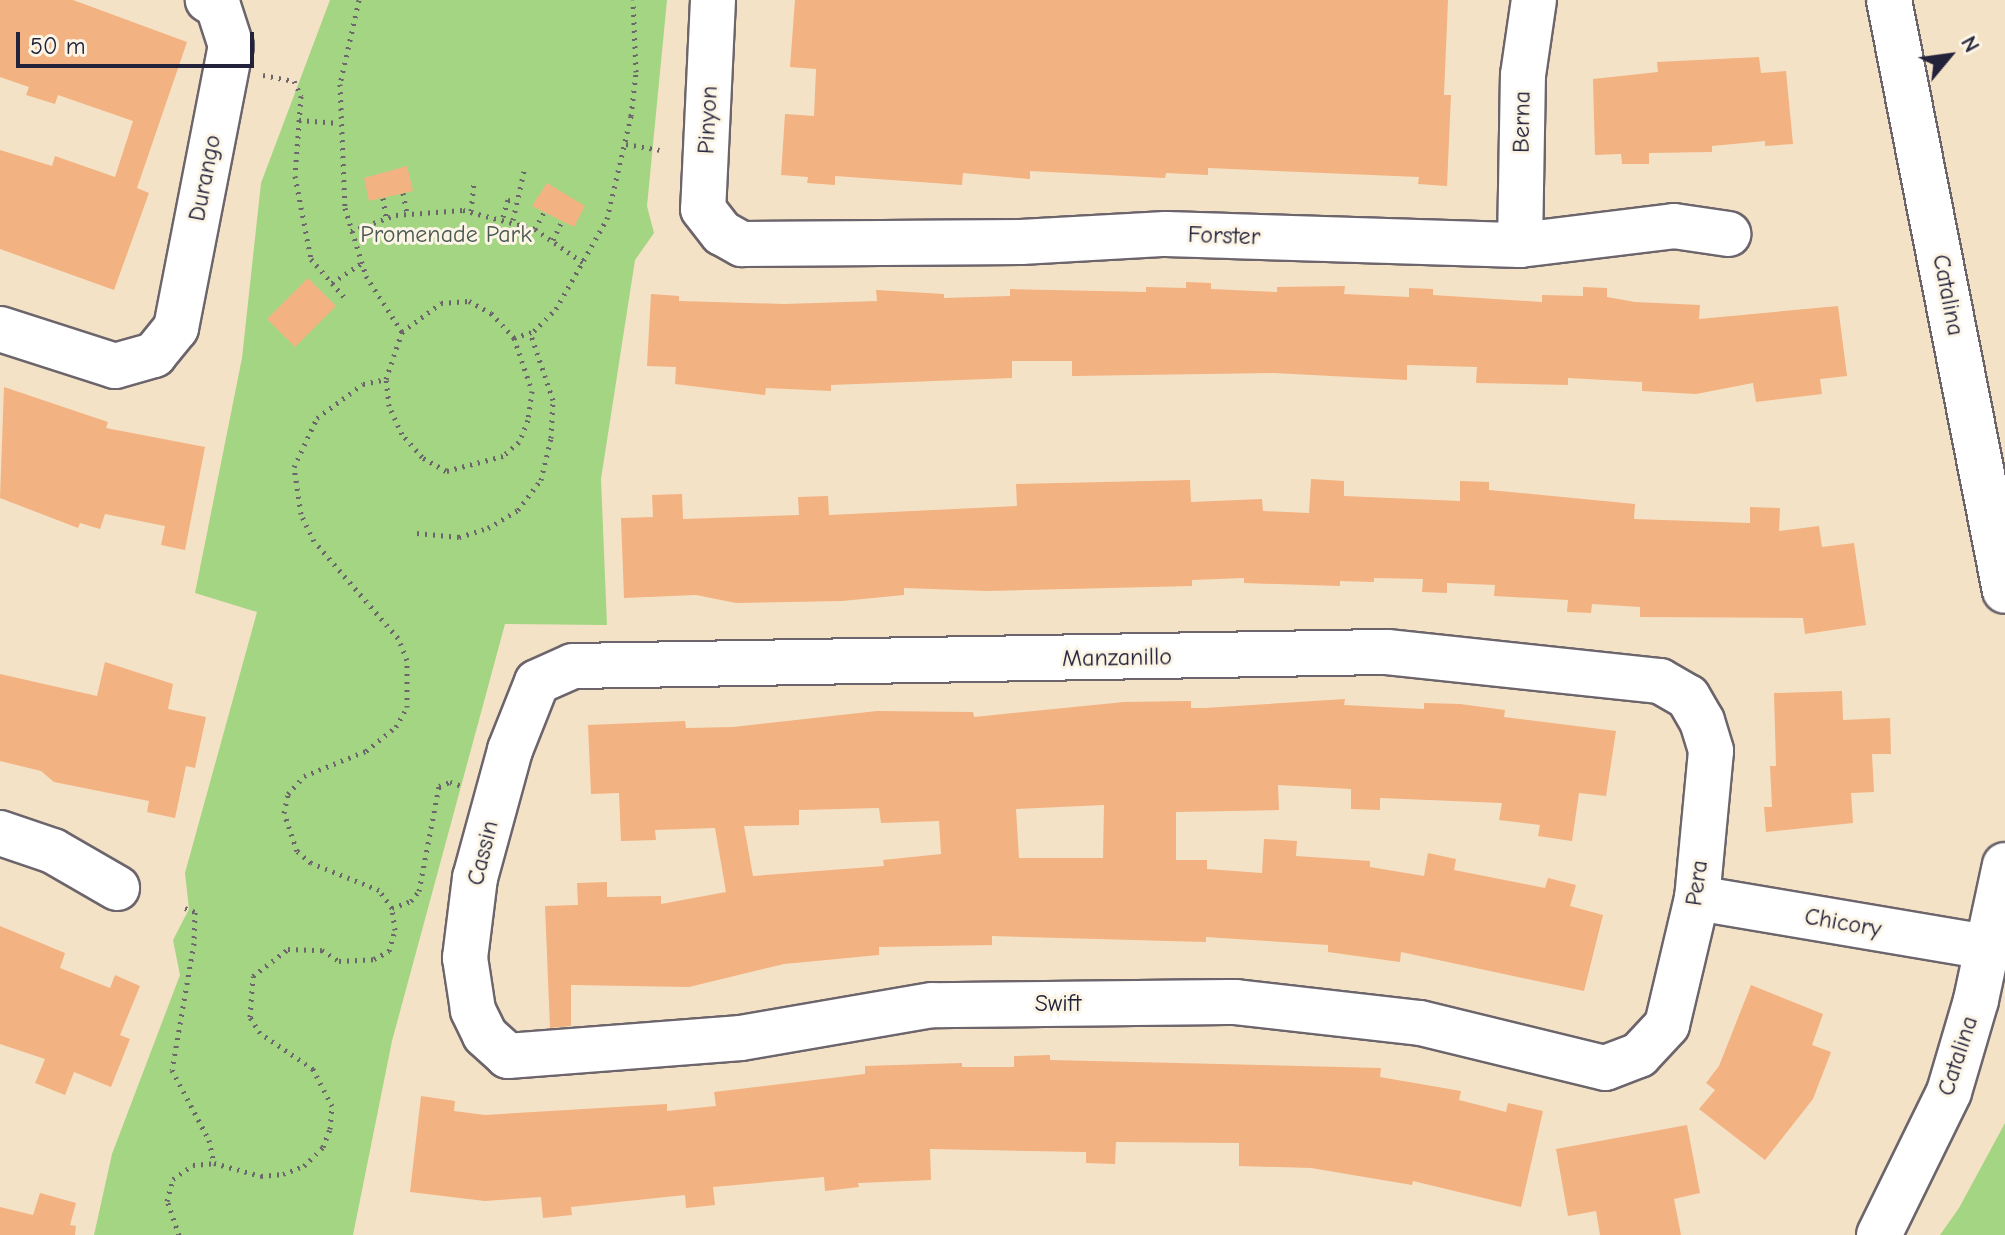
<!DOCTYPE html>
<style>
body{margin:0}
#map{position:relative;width:2005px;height:1235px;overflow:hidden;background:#f4e2c6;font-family:"Comic Neue",sans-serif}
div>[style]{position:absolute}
.green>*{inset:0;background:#a4d583}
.building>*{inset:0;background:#f3b281}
.path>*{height:5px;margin-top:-2.5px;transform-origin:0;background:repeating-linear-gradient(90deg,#6c656c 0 2px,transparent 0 8px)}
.roads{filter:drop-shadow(2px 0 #6c656c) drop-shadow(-2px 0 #6c656c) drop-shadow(0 2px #6c656c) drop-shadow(0 -2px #6c656c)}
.minor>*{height:44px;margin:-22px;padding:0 22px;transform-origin:22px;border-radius:22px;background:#fff}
span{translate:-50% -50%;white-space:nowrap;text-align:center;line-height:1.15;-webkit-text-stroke:6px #fcf5e5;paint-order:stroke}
.street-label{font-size:24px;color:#22223b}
.park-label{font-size:24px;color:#495851}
.north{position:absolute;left:1909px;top:16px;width:80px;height:80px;-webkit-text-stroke:6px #fcf5e5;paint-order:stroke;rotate:61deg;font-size:22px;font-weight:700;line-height:32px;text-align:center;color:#22223b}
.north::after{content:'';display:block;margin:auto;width:28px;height:36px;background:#22223b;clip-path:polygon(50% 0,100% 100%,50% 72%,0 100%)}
.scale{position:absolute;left:16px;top:32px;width:238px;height:36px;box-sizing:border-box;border:4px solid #22223b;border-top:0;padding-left:10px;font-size:24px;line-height:28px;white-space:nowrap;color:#22223b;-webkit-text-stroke:6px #fcf5e5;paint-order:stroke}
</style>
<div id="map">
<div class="green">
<i style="clip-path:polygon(330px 0,667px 0,647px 206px,654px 233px,635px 260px,601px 479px,607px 625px,505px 624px,392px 1041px,353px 1235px,94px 1235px,112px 1154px,180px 975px,173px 940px,189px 909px,185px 873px,257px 612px,195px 593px,242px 358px,261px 183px)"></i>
<i style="clip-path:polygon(2005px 1123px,2005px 1235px,1940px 1235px,1959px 1208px)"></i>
</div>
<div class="building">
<i style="clip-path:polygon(0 0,73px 0,187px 42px,137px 188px,149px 193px,114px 290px,0 249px,0 150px,52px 166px,55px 156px,115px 177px,133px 121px,58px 95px,55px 104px,26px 95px,29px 87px,0 77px)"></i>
<i style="clip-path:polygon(795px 0,1448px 0,1444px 95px,1451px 95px,1447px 186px,1418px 184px,1419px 177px,1208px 168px,1208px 175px,1166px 173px,1165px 178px,1030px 171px,1030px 179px,963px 173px,962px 185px,835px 176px,835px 185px,807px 183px,808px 177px,781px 175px,785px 114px,814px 116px,816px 69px,790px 67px)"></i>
<i style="clip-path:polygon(1759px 57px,1761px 73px,1786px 71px,1793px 144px,1765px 146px,1765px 141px,1712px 146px,1712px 152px,1649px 153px,1649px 164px,1622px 164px,1621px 154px,1595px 155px,1593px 79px,1658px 72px,1657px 62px)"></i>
<i style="clip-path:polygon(407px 166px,413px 191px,369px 201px,364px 178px)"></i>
<i style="clip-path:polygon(547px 183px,585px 206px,574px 227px,532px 206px)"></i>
<i style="clip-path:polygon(308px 278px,336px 306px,295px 347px,267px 319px)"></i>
<i style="clip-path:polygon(1186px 282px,1211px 283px,1211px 289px,1277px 292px,1277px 287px,1345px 286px,1344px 294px,1409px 297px,1409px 288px,1433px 289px,1433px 295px,1542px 302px,1542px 295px,1583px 296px,1583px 287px,1607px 288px,1607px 297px,1635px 302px,1700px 305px,1699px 319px,1838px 306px,1847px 376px,1820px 379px,1822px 394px,1756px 402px,1753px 383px,1696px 394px,1642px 391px,1642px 382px,1568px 378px,1568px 385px,1476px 383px,1477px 367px,1407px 365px,1407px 380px,1274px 373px,1072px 376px,1072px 361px,1012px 361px,1012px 378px,831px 385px,831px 391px,766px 388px,765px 395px,675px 384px,676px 367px,647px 366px,651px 294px,679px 296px,679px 301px,784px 304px,877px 301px,876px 290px,944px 294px,944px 298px,1010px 296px,1010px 289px,1146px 292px,1146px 287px,1186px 288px)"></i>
<i style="clip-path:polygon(4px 387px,108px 422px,106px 428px,205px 447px,185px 550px,161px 545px,165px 526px,105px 514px,100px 529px,80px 523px,78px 528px,0 498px)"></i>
<i style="clip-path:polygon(1311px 479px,1344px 481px,1344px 496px,1460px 501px,1460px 481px,1489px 482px,1489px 490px,1635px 504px,1634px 519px,1750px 523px,1750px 507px,1780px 508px,1779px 531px,1819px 526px,1822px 547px,1854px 543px,1866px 625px,1805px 634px,1803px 618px,1640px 617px,1640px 607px,1592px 604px,1591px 613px,1567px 612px,1568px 600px,1494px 596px,1495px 585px,1447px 583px,1447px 593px,1422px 592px,1423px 579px,1374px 578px,1374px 582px,1340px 581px,1340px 586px,1244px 583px,1244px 578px,1192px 580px,1192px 586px,987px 591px,904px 588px,904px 595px,842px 601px,736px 603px,696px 595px,624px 598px,621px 518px,653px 517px,652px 495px,682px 494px,683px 519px,799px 515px,798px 497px,828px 496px,829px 515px,1017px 506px,1016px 484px,1190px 480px,1191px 502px,1262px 499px,1263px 511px,1309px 513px)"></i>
<i style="clip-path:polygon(105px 662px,173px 684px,168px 709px,206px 717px,195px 768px,186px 766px,175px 818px,147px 812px,149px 801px,54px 782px,41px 771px,0 761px,0 674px,97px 696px)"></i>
<i style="clip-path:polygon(1842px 691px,1843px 720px,1890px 718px,1891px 754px,1872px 754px,1874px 792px,1851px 793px,1853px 823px,1766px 832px,1764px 807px,1772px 807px,1770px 766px,1776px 766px,1774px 693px)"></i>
<i style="clip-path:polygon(evenodd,1345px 699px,1344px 705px,1424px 709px,1424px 703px,1460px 704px,1505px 710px,1504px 717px,1616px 731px,1606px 796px,1579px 793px,1572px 841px,1538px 836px,1540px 825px,1499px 820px,1502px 803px,1380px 798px,1380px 810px,1351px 809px,1351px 789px,1278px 785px,1279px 810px,1176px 812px,1176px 860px,1207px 860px,1207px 869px,1262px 873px,1264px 839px,1297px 841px,1296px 856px,1370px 861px,1370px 867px,1424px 876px,1428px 853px,1456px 859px,1454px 870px,1545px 888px,1548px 878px,1576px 885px,1570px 906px,1603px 915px,1584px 991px,1401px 952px,1400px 962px,1328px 952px,1328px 945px,1206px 937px,1206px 942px,992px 936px,992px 945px,879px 947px,879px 955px,784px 964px,689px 987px,571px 985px,571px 1026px,550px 1028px,545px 906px,578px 905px,577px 883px,607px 882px,607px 897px,661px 896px,661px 904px,726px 892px,715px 828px,655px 830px,656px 840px,621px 841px,619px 793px,591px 794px,588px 725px,685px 721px,686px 728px,733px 727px,877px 711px,973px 712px,974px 717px,1124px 702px,1191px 701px,1191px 708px,1205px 708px,1345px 699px,1104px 805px,1103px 858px,1019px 858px,1016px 809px,1104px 805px,1345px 699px,879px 808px,881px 823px,939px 821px,941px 854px,883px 860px,884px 866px,753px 876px,744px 826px,799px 825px,799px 810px,879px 808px)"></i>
<i style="clip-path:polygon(0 926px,65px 953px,60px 968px,110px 988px,115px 975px,140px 986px,120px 1035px,130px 1039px,111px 1087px,74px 1072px,65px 1095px,35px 1083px,45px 1059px,0 1044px)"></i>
<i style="clip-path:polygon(1751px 985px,1823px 1014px,1812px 1045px,1831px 1052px,1813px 1099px,1765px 1160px,1699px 1109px,1715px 1090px,1706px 1083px,1719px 1066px)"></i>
<i style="clip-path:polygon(1050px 1055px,1050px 1060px,1381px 1068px,1380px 1077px,1461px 1091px,1459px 1100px,1506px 1112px,1508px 1103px,1543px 1111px,1521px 1207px,1413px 1181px,1412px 1185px,1311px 1168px,1239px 1166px,1239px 1143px,1116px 1142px,1115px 1164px,1086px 1163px,1086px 1152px,930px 1149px,931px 1180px,858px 1183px,859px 1187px,825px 1191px,824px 1177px,713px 1187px,715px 1205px,686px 1208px,685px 1195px,571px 1207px,572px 1215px,543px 1218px,541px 1197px,485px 1201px,410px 1192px,421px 1096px,455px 1101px,454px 1111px,485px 1115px,667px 1104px,667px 1111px,716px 1106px,714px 1092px,865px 1074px,865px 1066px,962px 1063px,962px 1067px,1014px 1067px,1014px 1056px)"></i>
<i style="clip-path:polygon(1687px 1125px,1700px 1193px,1674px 1199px,1681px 1235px,1600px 1235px,1596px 1211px,1568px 1216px,1556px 1149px)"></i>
<i style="clip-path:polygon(40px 1193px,76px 1203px,70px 1225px,76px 1226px,75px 1235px,0 1235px,0 1207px,33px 1215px)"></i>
</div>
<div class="path">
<i style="left:359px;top:0;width:86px;rotate:102.7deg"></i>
<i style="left:340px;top:84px;width:124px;rotate:87.7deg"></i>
<i style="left:345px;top:208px;width:71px;rotate:72.8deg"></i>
<i style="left:366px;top:276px;width:67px;rotate:57.3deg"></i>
<i style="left:263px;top:75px;width:32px;rotate:11deg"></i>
<i style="left:294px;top:81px;width:17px;rotate:65deg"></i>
<i style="left:301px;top:96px;width:80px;rotate:94.3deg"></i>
<i style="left:295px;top:176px;width:85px;rotate:79.1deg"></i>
<i style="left:311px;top:259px;width:32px;rotate:49deg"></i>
<i style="left:332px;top:283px;width:36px;rotate:-34deg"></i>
<i style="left:299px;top:120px;width:40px;rotate:4.3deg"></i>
<i style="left:626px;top:144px;width:34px;rotate:10deg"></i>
<i style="left:403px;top:193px;width:20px;rotate:79deg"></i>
<i style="left:383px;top:198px;width:19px;rotate:81deg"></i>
<i style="left:471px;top:211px;width:30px;rotate:-84deg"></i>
<i style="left:503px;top:217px;width:18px;rotate:-74deg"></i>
<i style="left:508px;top:200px;width:7px;rotate:8deg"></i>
<i style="left:513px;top:220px;width:50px;rotate:-77.3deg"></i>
<i style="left:535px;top:229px;width:19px;rotate:-62deg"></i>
<i style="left:351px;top:231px;width:48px;rotate:-19.6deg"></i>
<i style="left:396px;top:215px;width:67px;rotate:-4.3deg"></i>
<i style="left:463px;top:210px;width:74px;rotate:14.8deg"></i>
<i style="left:535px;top:229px;width:61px;rotate:35deg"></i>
<i style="left:553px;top:240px;width:21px;rotate:-65deg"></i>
<i style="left:332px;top:283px;width:18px;rotate:49deg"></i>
<i style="left:469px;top:301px;width:25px;rotate:29deg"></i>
<i style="left:491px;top:313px;width:34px;rotate:47deg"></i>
<i style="left:514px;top:338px;width:56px;rotate:71.2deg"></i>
<i style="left:532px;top:391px;width:29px;rotate:98deg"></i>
<i style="left:528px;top:420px;width:24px;rotate:112deg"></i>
<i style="left:519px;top:442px;width:21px;rotate:139deg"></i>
<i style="left:503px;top:456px;width:59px;rotate:165.3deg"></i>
<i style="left:446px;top:471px;width:28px;rotate:-150deg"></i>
<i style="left:422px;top:457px;width:30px;rotate:-131deg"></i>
<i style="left:402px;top:434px;width:31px;rotate:-115deg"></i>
<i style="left:389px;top:406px;width:27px;rotate:-96deg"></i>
<i style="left:386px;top:379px;width:50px;rotate:-71.2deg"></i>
<i style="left:402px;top:332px;width:49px;rotate:-36.6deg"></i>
<i style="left:441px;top:303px;width:28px;rotate:-4deg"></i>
<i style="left:514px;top:338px;width:21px;rotate:-19deg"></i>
<i style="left:534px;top:331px;width:31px;rotate:-45deg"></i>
<i style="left:556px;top:309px;width:103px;rotate:-60.5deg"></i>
<i style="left:607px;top:219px;width:106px;rotate:-76.9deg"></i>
<i style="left:631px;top:116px;width:44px;rotate:-83.5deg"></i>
<i style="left:636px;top:72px;width:72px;rotate:-92.4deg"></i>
<i style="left:417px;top:533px;width:42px;rotate:5.4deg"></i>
<i style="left:459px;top:537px;width:30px;rotate:-17deg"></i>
<i style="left:488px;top:528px;width:35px;rotate:-31deg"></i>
<i style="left:518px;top:510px;width:38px;rotate:-53deg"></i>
<i style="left:541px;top:480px;width:43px;rotate:-76.6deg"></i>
<i style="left:551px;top:438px;width:38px;rotate:-87deg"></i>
<i style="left:553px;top:400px;width:72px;rotate:-108.7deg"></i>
<i style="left:185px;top:908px;width:11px;rotate:22deg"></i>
<i style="left:195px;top:912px;width:31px;rotate:92deg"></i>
<i style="left:194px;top:943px;width:129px;rotate:99.8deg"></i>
<i style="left:172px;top:1070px;width:79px;rotate:62.1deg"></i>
<i style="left:209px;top:1140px;width:24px;rotate:78deg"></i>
<i style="left:392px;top:908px;width:20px;rotate:-20deg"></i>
<i style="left:411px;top:901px;width:13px;rotate:-51deg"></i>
<i style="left:419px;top:891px;width:107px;rotate:-79.2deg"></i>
<i style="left:439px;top:786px;width:12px;rotate:-20deg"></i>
<i style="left:450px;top:782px;width:13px;rotate:18deg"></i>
<i style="left:179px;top:1235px;width:36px;rotate:-109deg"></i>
<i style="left:167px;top:1201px;width:23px;rotate:-75deg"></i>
<i style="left:173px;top:1179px;width:24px;rotate:-35deg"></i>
<i style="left:193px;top:1165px;width:21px;rotate:-5deg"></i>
<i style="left:214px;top:1163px;width:49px;rotate:15.5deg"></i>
<i style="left:261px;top:1176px;width:22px;rotate:-5deg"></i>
<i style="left:283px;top:1174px;width:22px;rotate:-21deg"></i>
<i style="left:304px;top:1166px;width:27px;rotate:-45deg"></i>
<i style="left:323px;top:1147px;width:19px;rotate:-69deg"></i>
<i style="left:330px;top:1129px;width:23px;rotate:-85deg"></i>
<i style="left:332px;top:1106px;width:42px;rotate:-117.2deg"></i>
<i style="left:313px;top:1069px;width:64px;rotate:-145.8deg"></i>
<i style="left:260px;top:1033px;width:19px;rotate:-122deg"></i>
<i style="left:250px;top:1017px;width:41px;rotate:-85.8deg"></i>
<i style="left:253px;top:976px;width:44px;rotate:-37.6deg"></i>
<i style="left:288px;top:949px;width:34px;rotate:2deg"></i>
<i style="left:322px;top:950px;width:20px;rotate:33deg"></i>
<i style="left:339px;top:961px;width:35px;rotate:-3deg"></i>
<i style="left:374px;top:959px;width:17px;rotate:-28deg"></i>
<i style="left:389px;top:951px;width:22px;rotate:-74deg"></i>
<i style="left:395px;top:930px;width:22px;rotate:-98deg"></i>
<i style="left:392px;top:908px;width:22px;rotate:-126deg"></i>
<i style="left:379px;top:890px;width:73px;rotate:-158.3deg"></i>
<i style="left:311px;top:863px;width:18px;rotate:-139deg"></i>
<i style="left:297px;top:851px;width:40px;rotate:-108.9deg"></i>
<i style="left:284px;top:813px;width:19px;rotate:-78deg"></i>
<i style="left:288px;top:794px;width:24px;rotate:-48deg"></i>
<i style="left:304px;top:776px;width:67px;rotate:-22deg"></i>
<i style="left:366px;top:751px;width:38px;rotate:-39deg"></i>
<i style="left:396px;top:727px;width:23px;rotate:-61deg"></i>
<i style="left:407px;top:707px;width:47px;rotate:-90deg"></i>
<i style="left:407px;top:660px;width:24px;rotate:-112deg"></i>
<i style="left:398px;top:638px;width:128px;rotate:-130.9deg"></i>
<i style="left:314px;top:541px;width:30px;rotate:-116deg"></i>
<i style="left:301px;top:514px;width:48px;rotate:-98.5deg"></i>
<i style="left:294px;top:467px;width:54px;rotate:-64.9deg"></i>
<i style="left:317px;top:418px;width:57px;rotate:-36.5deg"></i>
<i style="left:363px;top:384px;width:24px;rotate:-12deg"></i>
</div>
<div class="roads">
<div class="minor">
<i style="left:713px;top:0;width:209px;rotate:92.7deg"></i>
<i style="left:703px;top:209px;width:31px;rotate:52deg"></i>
<i style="left:722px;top:233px;width:23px;rotate:29deg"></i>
<i style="left:742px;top:244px;width:279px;rotate:-0.4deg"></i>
<i style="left:1021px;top:242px;width:145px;rotate:-3.2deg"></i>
<i style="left:1166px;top:234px;width:354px;rotate:1.8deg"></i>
<i style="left:1520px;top:245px;width:155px;rotate:-7deg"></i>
<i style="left:1674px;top:226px;width:55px;rotate:8.4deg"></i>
<i style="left:1889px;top:0;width:602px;rotate:78.9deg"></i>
<i style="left:1520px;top:245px;width:170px;rotate:-89deg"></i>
<i style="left:1523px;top:75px;width:76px;rotate:-81.7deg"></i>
<i style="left:0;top:329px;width:121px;rotate:17.8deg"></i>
<i style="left:115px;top:366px;width:41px;rotate:-15.8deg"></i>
<i style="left:154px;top:355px;width:35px;rotate:-51deg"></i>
<i style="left:176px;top:328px;width:287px;rotate:-79deg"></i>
<i style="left:231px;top:46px;width:42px;rotate:-108deg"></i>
<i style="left:218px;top:6px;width:12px;rotate:-149deg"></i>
<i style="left:1387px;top:652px;width:275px;rotate:6.1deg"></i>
<i style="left:1660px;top:681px;width:32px;rotate:30deg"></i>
<i style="left:1688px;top:697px;width:28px;rotate:60deg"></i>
<i style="left:1702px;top:721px;width:31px;rotate:73deg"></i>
<i style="left:1711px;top:751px;width:148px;rotate:95.4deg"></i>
<i style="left:1697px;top:898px;width:130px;rotate:103.3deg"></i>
<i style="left:1667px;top:1025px;width:41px;rotate:133deg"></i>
<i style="left:1639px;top:1055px;width:36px;rotate:159deg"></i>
<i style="left:1605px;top:1068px;width:190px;rotate:-166.3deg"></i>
<i style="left:1420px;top:1023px;width:185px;rotate:-173.5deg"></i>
<i style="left:1236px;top:1002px;width:304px;rotate:179.4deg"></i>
<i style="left:932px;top:1005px;width:194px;rotate:170.2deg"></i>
<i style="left:741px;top:1038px;width:234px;rotate:175.6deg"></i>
<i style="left:508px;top:1056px;width:31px;rotate:-138deg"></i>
<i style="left:485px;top:1035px;width:28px;rotate:-116deg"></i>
<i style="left:473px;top:1010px;width:53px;rotate:-98.7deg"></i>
<i style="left:465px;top:958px;width:81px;rotate:-82.9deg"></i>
<i style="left:475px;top:878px;width:133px;rotate:-74.7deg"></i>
<i style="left:510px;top:750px;width:73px;rotate:-68.3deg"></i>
<i style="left:537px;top:682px;width:39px;rotate:-24deg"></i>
<i style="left:573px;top:666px;width:814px;rotate:-0.99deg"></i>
<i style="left:0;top:833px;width:56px;rotate:18.8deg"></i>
<i style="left:53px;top:851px;width:74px;rotate:30deg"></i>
<i style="left:1697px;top:898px;width:295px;rotate:9.6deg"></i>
<i style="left:1879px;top:1235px;width:159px;rotate:-63.9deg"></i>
<i style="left:1949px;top:1092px;width:96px;rotate:-73.6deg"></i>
<i style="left:1976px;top:1000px;width:138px;rotate:-77.9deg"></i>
</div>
</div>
<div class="street-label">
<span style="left:708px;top:120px;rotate:-87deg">Pinyon</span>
<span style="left:1522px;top:122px;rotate:-89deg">Berna</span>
<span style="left:205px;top:178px;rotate:-79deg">Durango</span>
<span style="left:1224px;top:236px;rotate:2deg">Forster</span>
<span style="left:1948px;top:295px;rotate:79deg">Catalina</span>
<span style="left:1117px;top:658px;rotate:-1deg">Manzanillo</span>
<span style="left:483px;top:853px;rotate:-76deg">Cassin</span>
<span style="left:1697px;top:883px;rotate:-82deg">Pera</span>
<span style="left:1843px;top:923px;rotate:10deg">Chicory</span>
<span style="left:1058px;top:1004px">Swift</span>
<span style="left:1958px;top:1056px;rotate:-72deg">Catalina</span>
</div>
<div class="park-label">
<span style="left:446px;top:235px">Promenade Park</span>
</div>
<div class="north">N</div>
<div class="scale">50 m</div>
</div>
